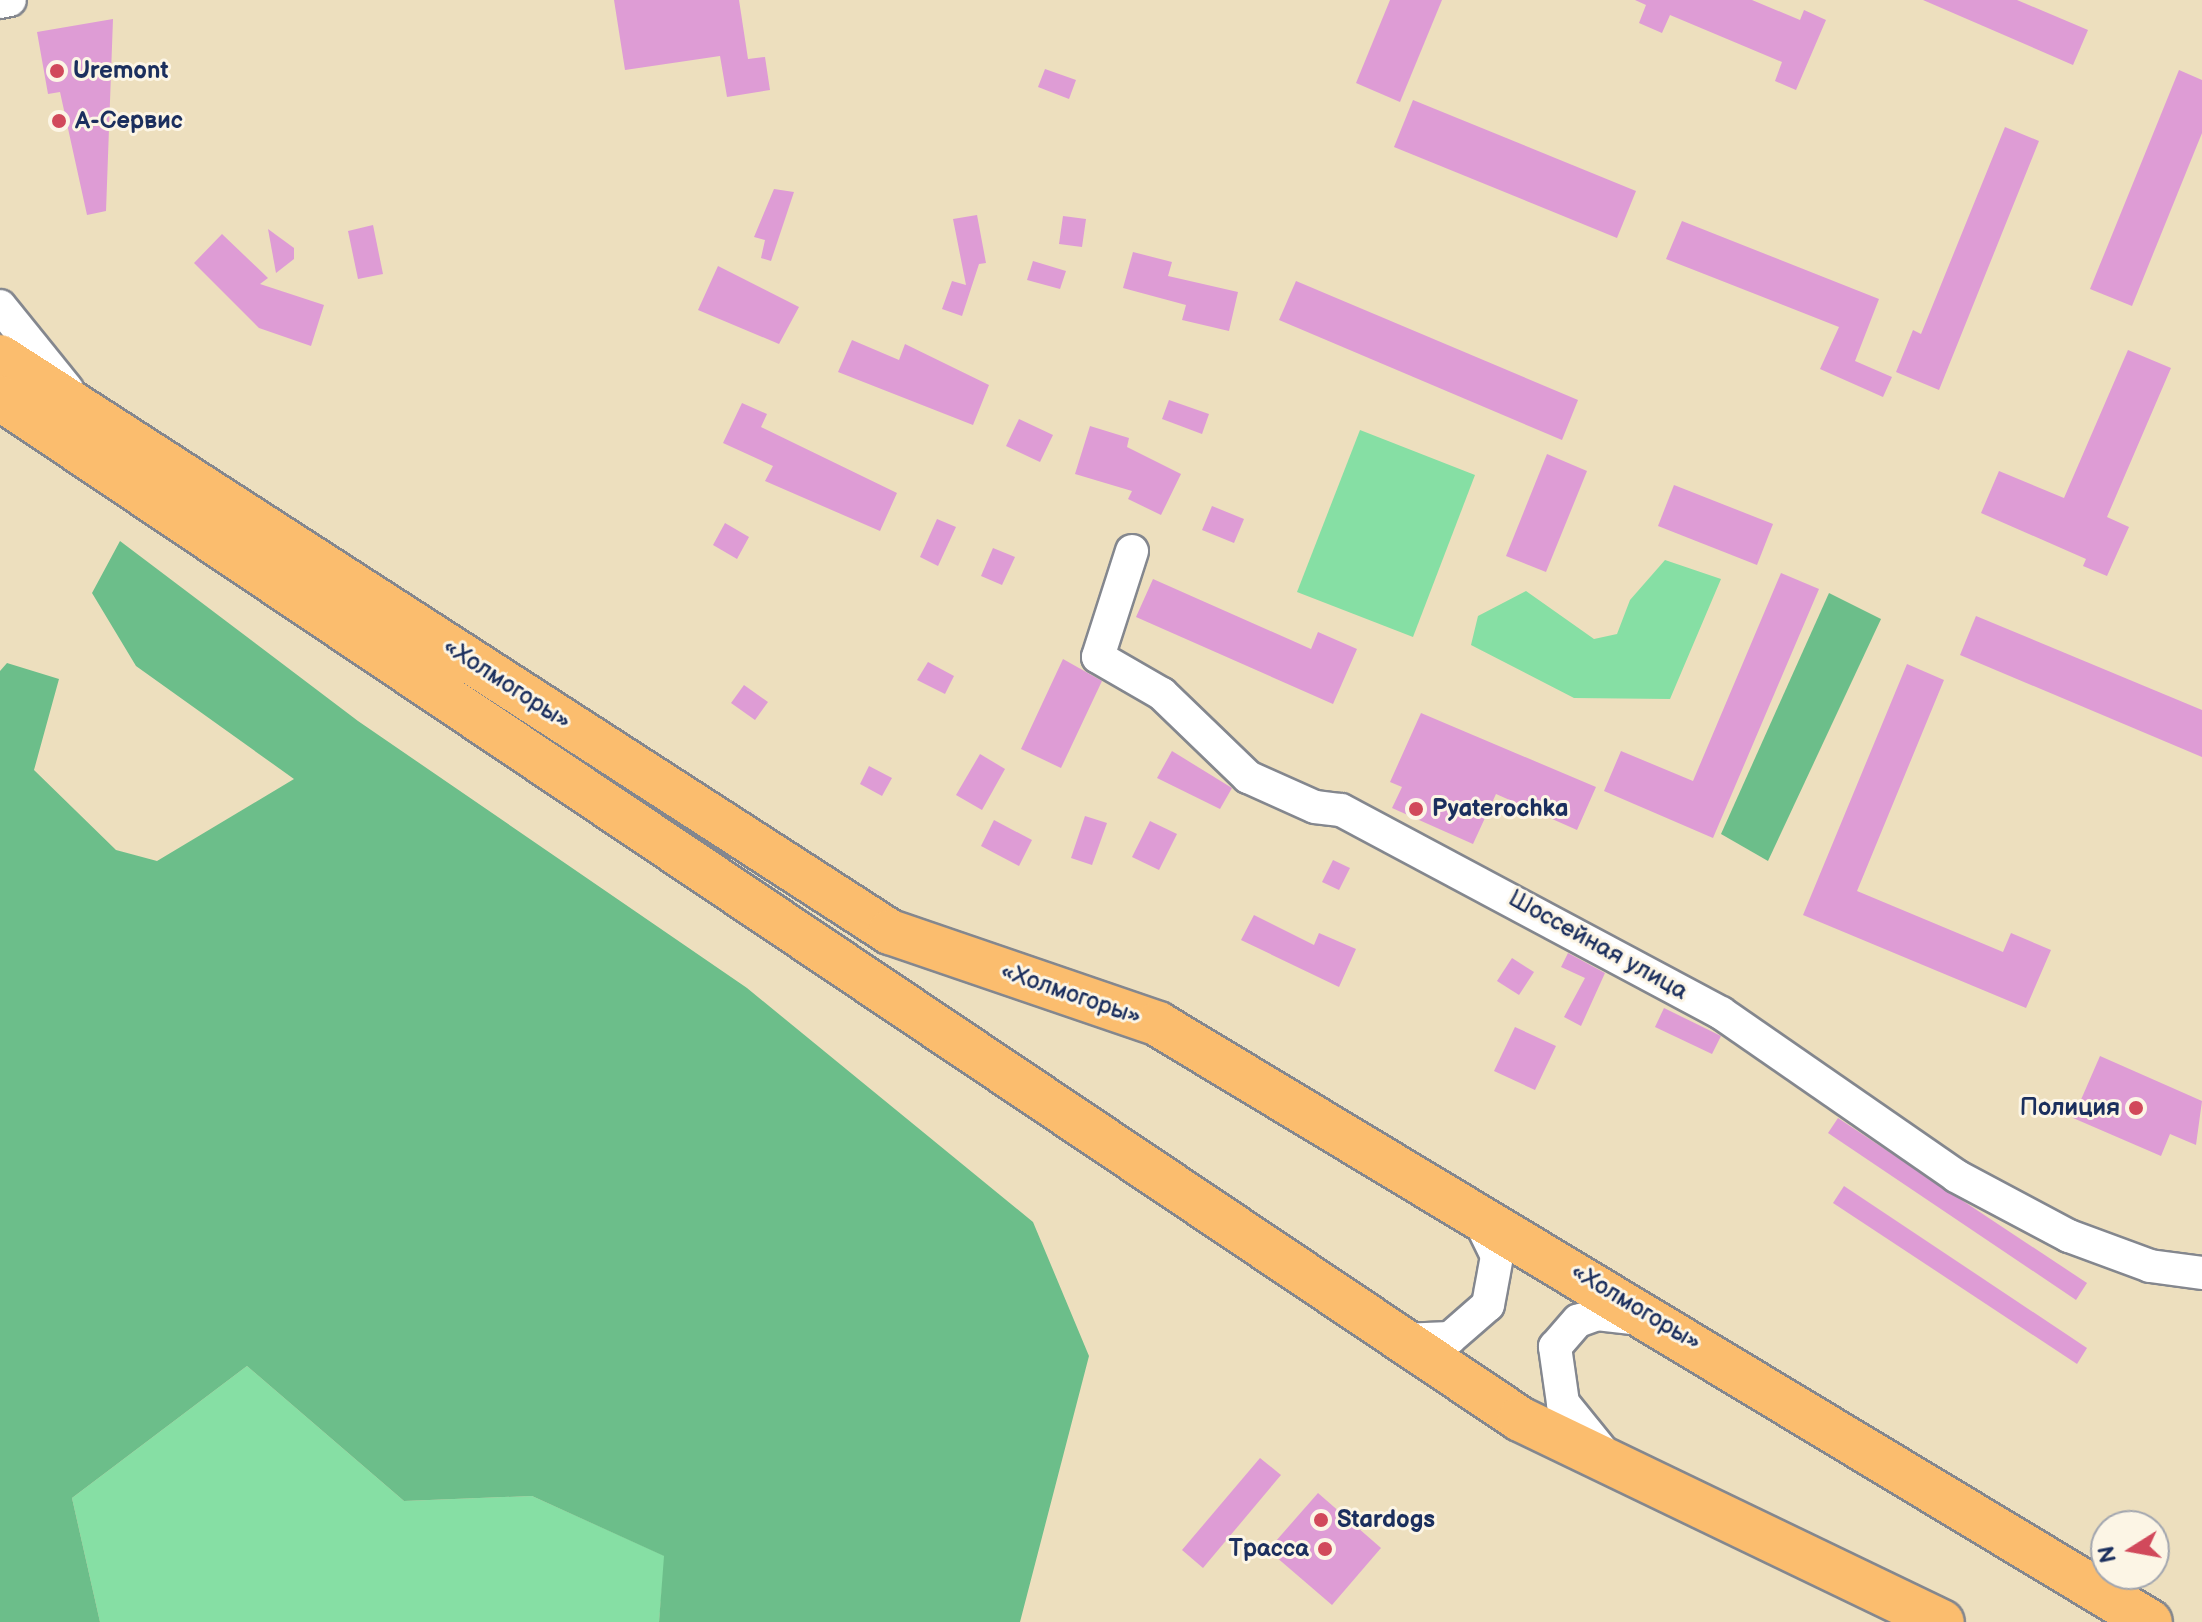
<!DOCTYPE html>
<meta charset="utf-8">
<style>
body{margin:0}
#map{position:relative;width:2202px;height:1622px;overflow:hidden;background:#eddfbe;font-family:"Balsamiq Sans",sans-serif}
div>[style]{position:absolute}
.green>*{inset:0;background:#86dfa4}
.forest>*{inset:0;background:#6cbe8a}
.building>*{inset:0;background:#de9cd5}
.roads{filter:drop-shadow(2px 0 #84878e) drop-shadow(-2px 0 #84878e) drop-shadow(0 2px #84878e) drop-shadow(0 -2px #84878e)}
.minor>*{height:32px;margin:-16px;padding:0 16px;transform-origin:16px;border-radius:16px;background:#fff}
.highway>*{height:44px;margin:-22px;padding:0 22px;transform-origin:22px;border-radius:22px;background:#fbbd6e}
.dots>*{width:22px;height:22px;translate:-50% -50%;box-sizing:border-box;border:4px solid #fcf5e5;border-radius:50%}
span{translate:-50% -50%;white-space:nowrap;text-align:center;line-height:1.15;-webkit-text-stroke:6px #fcf5e5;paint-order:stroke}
.poi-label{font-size:24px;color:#1b2f5e;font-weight:700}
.left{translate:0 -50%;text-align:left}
.right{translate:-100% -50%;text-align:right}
.street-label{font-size:24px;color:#1b2f5e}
.north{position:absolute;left:2090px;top:1510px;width:80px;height:80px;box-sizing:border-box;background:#fcf5e5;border:2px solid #a2a6af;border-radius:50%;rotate:259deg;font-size:22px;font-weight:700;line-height:32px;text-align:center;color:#1b2f5e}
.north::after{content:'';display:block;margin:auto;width:28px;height:36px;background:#d1495b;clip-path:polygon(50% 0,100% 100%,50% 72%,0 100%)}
</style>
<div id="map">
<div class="green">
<i style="clip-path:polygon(1360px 430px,1475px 475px,1413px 637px,1297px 592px)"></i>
<i style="clip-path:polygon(1665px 560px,1721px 579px,1670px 699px,1574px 698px,1471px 645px,1478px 616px,1526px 591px,1594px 639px,1617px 634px,1630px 600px)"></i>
<i style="clip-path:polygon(247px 1366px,404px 1501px,532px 1496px,665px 1556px,659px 1622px,100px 1622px,72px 1498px)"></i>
</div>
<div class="forest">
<i style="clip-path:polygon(120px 541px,358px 721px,747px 988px,1033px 1222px,1089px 1356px,1020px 1622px,659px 1622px,664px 1556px,532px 1496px,404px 1501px,247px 1366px,72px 1498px,100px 1622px,0 1622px,0 671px,7px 663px,59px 679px,34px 770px,116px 850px,157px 861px,294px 779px,136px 666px,92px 593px)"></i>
<i style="clip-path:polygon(1829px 593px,1881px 619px,1768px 861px,1721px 834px)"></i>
</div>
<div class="building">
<i style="clip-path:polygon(614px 0,739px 0,748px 59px,765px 57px,770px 90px,727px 97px,720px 56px,625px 70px)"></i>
<i style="clip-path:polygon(1390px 0,1442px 0,1400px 102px,1356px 83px)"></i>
<i style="clip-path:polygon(1635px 0,1752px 0,1800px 20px,1804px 10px,1826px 20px,1796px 90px,1775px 81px,1782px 62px,1670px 15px,1662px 33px,1639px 23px,1646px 5px)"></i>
<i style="clip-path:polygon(1923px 0,2017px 0,2088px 30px,2073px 65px)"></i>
<i style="clip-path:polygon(113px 19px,106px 211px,87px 215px,60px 92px,48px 94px,37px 32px)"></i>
<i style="clip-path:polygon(1045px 69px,1076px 80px,1069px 99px,1038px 87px)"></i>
<i style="clip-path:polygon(2179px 70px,2202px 80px,2202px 133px,2132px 306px,2090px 289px)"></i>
<i style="clip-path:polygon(1413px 100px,1636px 191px,1617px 238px,1394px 147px)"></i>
<i style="clip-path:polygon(2005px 127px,2039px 141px,1939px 390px,1896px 372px,1913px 330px,1921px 334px)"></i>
<i style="clip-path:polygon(774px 189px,794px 192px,771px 261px,761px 258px,765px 240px,754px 237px)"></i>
<i style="clip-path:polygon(977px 215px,986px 263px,979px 264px,962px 316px,942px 309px,952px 281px,966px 285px,953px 219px)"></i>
<i style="clip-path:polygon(1063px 216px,1086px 219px,1082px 247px,1059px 244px)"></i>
<i style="clip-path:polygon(1682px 221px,1879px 299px,1855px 361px,1892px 377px,1883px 397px,1820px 369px,1839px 327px,1666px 259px)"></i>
<i style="clip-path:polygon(373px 225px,383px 274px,358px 279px,348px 231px)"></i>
<i style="clip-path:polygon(268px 229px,294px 248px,294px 259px,276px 273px)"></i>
<i style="clip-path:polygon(222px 234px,268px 278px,260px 284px,324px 305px,311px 346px,259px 328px,194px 263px)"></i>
<i style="clip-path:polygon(1133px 252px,1172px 262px,1168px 276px,1238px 292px,1229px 331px,1182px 320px,1186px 305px,1123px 288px)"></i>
<i style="clip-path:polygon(1033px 261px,1066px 271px,1060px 289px,1027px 280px)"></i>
<i style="clip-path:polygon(718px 266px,799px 307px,779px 344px,698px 310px)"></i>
<i style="clip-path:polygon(1296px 281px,1578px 400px,1562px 440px,1279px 320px)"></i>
<i style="clip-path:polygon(852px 340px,899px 360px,905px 344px,989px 385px,973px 425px,838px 372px)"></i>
<i style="clip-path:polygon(2128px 350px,2171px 368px,2107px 517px,2129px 527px,2107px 576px,2083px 566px,2086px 559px,1981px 513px,1999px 471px,2064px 498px)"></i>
<i style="clip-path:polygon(1169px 400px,1209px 414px,1202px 434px,1162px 419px)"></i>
<i style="clip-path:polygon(742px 403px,767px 414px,761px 427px,897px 493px,880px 531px,765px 481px,773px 466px,723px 443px)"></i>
<i style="clip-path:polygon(1019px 419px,1053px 435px,1040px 462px,1006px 446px)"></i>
<i style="clip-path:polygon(1090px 426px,1129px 438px,1127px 447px,1181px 474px,1161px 515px,1128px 499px,1132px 491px,1075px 474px)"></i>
<i style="clip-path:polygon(1547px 454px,1587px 471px,1546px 572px,1506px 556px)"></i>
<i style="clip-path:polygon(1674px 485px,1773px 524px,1757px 565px,1658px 526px)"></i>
<i style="clip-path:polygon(1212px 506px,1244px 519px,1234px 543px,1202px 530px)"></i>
<i style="clip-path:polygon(937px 519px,956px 527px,938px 566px,920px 557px)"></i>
<i style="clip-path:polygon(725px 523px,749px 537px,737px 559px,713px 545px)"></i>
<i style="clip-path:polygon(993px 548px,1015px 557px,1002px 585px,981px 576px)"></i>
<i style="clip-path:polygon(1781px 573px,1819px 589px,1713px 838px,1604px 791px,1621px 751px,1693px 781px)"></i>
<i style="clip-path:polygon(1153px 579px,1311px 649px,1318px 632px,1357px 649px,1333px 704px,1136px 617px)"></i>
<i style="clip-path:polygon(1976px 616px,2202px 710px,2202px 757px,1960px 655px)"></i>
<i style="clip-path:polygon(1063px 659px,1102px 681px,1061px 768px,1021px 749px)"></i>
<i style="clip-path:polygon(928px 662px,954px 676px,945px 694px,917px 680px)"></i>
<i style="clip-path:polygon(1907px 664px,1944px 680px,1857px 891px,2003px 952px,2011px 933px,2051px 950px,2026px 1008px,1803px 915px)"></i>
<i style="clip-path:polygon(744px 685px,768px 702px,755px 720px,731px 703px)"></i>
<i style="clip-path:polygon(1421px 713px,1596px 787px,1577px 830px,1496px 794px,1473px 844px,1392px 808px,1402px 787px,1390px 782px)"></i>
<i style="clip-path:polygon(1172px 751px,1232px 788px,1220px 809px,1157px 778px)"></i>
<i style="clip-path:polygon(980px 754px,1005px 769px,982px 810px,956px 795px)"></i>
<i style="clip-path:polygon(869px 766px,892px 778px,882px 796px,860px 784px)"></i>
<i style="clip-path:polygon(1085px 816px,1107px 823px,1092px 865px,1071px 858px)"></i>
<i style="clip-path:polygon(994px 820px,1032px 840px,1019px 866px,981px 846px)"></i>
<i style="clip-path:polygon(1150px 821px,1177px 834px,1159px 870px,1132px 857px)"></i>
<i style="clip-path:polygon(1333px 860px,1350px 868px,1339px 890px,1322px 882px)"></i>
<i style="clip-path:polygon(1254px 915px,1314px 945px,1319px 933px,1356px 949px,1339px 987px,1241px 940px)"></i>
<i style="clip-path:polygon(1568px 953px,1605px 973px,1581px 1026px,1564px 1017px,1585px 978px,1561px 967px)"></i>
<i style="clip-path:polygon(1512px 958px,1534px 972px,1519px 995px,1497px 981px)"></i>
<i style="clip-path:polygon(1664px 1008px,1721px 1036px,1712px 1054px,1655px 1027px)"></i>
<i style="clip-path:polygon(1515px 1027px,1556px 1046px,1535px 1090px,1494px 1071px)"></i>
<i style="clip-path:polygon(2100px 1056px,2202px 1101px,2196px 1145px,2170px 1134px,2161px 1156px,2073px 1118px)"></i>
<i style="clip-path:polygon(1838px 1118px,2087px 1283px,2076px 1300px,1828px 1133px)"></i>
<i style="clip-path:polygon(1844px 1186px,2087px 1348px,2077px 1364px,1833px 1203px)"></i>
<i style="clip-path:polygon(1260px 1458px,1281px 1475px,1203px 1568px,1182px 1550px)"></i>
<i style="clip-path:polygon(1318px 1493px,1381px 1548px,1332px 1605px,1268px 1550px)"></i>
</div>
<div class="roads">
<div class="minor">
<i style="left:0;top:2px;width:10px;rotate:-11deg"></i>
<i style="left:0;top:306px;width:107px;rotate:51.1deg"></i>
<i style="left:1132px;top:551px;width:111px;rotate:107.8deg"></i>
<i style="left:1098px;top:657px;width:74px;rotate:30deg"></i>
<i style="left:1162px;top:694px;width:120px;rotate:44deg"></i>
<i style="left:1248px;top:777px;width:73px;rotate:24.1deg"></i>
<i style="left:1315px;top:807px;width:26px;rotate:7deg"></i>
<i style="left:1341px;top:810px;width:431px;rotate:28.1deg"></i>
<i style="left:1721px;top:1013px;width:286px;rotate:34.7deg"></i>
<i style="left:1956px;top:1176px;width:128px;rotate:28deg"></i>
<i style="left:2069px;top:1236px;width:86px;rotate:20.3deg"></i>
<i style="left:2150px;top:1266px;width:52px;rotate:7.7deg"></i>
<i style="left:1401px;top:1340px;width:49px;rotate:-2.3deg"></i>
<i style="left:1450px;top:1338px;width:50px;rotate:-41deg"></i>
<i style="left:1488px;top:1305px;width:50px;rotate:-79.6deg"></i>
<i style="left:1497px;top:1256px;width:46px;rotate:-116deg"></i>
<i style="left:1602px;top:1451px;width:62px;rotate:-129.1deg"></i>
<i style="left:1563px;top:1403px;width:57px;rotate:-98.1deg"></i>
<i style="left:1555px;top:1347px;width:35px;rotate:-49deg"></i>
<i style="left:1578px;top:1321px;width:20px;rotate:-20deg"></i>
<i style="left:1597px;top:1314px;width:42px;rotate:6.8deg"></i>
</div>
<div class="highway">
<i style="left:0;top:357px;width:1060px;rotate:32.87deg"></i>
<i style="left:890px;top:932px;width:283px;rotate:18.9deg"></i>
<i style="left:1158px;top:1024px;width:1158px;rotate:31.08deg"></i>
<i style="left:0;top:398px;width:1831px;rotate:33.89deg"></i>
<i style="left:1520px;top:1419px;width:468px;rotate:25.7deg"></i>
</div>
</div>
<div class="dots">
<i style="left:57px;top:71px;background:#d1495b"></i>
<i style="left:59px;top:121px;background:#d1495b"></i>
<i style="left:1416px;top:809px;background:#d1495b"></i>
<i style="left:2136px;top:1108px;background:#d1495b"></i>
<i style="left:1321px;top:1520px;background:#d1495b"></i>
<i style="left:1325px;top:1549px;background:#d1495b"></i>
</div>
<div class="poi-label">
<span class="left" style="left:73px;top:71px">Uremont</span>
<span class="left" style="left:75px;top:121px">А-Сервис</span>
<span class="left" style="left:1432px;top:809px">Pyaterochka</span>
<span class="right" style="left:2120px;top:1108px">Полиция</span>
<span class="left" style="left:1337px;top:1520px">Stardogs</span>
<span class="right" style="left:1309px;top:1549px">Трасса</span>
</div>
<div class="street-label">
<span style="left:507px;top:684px;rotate:33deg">«Холмогоры»</span>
<span style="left:1598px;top:945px;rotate:29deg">Шоссейная улица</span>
<span style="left:1071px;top:994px;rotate:19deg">«Холмогоры»</span>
<span style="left:1636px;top:1307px;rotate:31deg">«Холмогоры»</span>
</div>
<div class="north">N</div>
</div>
